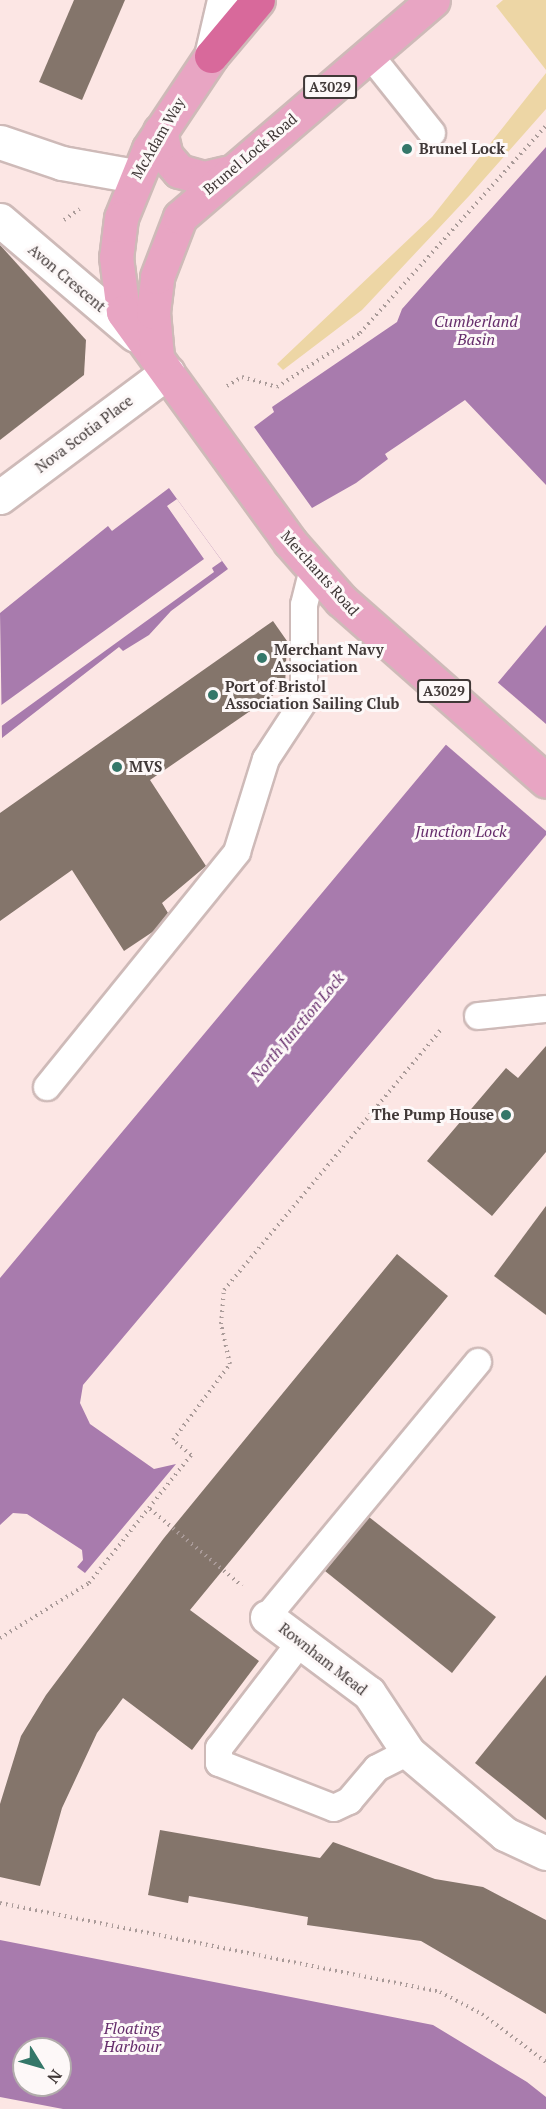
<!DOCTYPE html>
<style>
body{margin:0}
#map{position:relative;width:546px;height:2109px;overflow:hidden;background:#fce6e4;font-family:"PT Serif",serif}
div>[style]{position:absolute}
.green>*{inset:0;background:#edd6a5}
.water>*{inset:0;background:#a87bad}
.pier>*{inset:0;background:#fce6e4}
.building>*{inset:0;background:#84756b}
.path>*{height:4px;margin-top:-2px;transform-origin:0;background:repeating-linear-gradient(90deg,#aa9b99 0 1.5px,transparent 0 6px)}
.roads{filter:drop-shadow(2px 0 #cebab8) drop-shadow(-2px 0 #cebab8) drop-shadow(0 2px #cebab8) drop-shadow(0 -2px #cebab8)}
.lane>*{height:26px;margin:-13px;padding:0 13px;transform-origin:13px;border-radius:13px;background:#fff}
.street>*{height:33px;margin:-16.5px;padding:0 16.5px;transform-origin:16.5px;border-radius:16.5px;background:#fff}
.secondary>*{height:33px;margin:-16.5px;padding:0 16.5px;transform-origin:16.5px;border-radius:16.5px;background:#fff}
.primary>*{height:33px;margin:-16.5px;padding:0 16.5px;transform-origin:16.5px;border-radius:16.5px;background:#e8a5c3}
.highway>*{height:33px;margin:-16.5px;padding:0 16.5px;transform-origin:16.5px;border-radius:16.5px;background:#d8699b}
.dots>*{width:16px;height:16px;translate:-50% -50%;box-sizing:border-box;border:3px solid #fdf8f8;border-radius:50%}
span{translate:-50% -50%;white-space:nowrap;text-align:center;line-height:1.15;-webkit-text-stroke:6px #fdf8f8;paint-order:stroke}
.shield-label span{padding:2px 4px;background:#fdf8f8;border:2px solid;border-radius:4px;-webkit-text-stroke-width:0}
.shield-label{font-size:14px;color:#403837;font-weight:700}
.street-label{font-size:15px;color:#403837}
.poi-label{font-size:15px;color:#403837;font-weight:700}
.left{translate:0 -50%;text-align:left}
.right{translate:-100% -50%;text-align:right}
.water-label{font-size:16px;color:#652c6b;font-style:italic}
.north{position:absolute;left:12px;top:2037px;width:60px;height:60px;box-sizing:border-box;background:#fdf8f8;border:2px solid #b1abab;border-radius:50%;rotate:127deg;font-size:16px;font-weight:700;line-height:24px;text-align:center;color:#403837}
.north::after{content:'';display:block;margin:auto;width:21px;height:27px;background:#347769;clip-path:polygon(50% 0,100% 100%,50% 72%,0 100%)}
</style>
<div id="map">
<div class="green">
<i style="clip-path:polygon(503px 0,546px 0,546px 70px,496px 6px)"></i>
<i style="clip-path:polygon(546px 73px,546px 109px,469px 196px,362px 310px,283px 370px,277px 364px,432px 217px)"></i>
</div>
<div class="water">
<i style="clip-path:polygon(546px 147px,546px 485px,465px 400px,385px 454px,388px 459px,356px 483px,312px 508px,254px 427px,274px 412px,272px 407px,397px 322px,402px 309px)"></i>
<i style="clip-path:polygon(169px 488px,228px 569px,171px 611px,149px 635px,123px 651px,119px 647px,2px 738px,0 613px,108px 526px,112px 531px)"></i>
<i style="clip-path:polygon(546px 625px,546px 835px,83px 1385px,80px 1403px,90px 1424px,154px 1469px,176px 1464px,85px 1573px,77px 1567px,83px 1560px,82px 1550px,27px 1514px,13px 1513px,0 1525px,0 1278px)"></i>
<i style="clip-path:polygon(evenodd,0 1940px,433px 2025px,527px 2082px,546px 2097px,546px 2109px,63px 2109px,0 2097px,0 1940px,24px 2049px,60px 2049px,60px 2085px,24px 2085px,24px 2049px)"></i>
</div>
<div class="pier">
<i style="clip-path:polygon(177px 499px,222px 561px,212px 568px,214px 572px,0 727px,0 706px,204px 559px,167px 506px)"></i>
<i style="clip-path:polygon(496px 681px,546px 724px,546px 831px,444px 743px)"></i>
</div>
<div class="building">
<i style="clip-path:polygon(74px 0,125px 0,82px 100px,39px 82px)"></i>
<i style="clip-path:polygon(0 245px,86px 340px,84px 375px,0 440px)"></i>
<i style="clip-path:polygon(273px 621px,287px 641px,285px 687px,150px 780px,206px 866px,162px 903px,168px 913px,154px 931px,124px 951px,72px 870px,0 921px,0 813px)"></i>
<i style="clip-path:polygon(546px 1046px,546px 1152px,492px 1216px,427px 1161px,506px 1068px,518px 1078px)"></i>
<i style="clip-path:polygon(546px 1206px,546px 1315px,494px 1276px)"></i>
<i style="clip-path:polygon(397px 1254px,448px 1296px,190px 1610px,259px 1661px,192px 1750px,123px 1698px,97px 1733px,62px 1808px,40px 1886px,0 1877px,0 1804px,21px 1736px,46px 1695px,164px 1538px)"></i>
<i style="clip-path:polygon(369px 1517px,496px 1617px,452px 1673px,325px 1571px)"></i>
<i style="clip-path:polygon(546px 1675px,546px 1820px,475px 1763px)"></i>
<i style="clip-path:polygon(160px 1830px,320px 1858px,333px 1842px,435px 1879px,483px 1887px,546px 1920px,546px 2014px,421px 1941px,307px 1925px,308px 1917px,189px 1896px,188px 1903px,148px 1895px)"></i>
</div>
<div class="path">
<i style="left:64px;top:220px;width:19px;rotate:-35deg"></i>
<i style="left:227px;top:386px;width:17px;rotate:-31deg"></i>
<i style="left:242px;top:377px;width:36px;rotate:16deg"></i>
<i style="left:277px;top:387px;width:99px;rotate:-33deg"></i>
<i style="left:360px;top:333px;width:278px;rotate:-48.1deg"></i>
<i style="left:150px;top:1509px;width:120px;rotate:39.9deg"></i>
<i style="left:0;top:1638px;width:105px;rotate:-31.7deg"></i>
<i style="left:89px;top:1583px;width:164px;rotate:-51.4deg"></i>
<i style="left:191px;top:1455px;width:23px;rotate:-140deg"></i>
<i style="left:173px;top:1440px;width:95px;rotate:-53.1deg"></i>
<i style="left:230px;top:1364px;width:41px;rotate:-102.7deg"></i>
<i style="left:221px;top:1324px;width:34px;rotate:-85deg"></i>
<i style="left:224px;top:1290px;width:341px;rotate:-50.2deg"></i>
<i style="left:0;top:1903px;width:449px;rotate:11.4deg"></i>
<i style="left:440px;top:1992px;width:47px;rotate:27.6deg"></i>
<i style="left:482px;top:2014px;width:80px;rotate:36.9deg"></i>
</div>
<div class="roads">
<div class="lane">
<i style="left:369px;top:54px;width:101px;rotate:51.4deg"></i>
<i style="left:478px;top:1016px;width:68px;rotate:-5.9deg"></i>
<i style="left:47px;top:1087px;width:302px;rotate:-51deg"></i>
<i style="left:237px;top:852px;width:97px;rotate:-72.7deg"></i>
<i style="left:266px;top:759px;width:69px;rotate:-56.8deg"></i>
<i style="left:304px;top:701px;width:96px;rotate:-90deg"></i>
<i style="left:304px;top:605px;width:38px;rotate:-76deg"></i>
<i style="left:267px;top:1617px;width:331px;rotate:-50.4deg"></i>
<i style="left:302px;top:1640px;width:136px;rotate:127.5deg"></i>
<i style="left:219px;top:1748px;width:15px;rotate:90deg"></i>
<i style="left:219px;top:1763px;width:123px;rotate:21.4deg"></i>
<i style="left:334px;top:1808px;width:17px;rotate:-25deg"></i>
<i style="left:349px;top:1801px;width:43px;rotate:-49.7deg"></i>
<i style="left:377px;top:1768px;width:35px;rotate:-27deg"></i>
</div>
<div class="street">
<i style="left:0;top:142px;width:65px;rotate:18.7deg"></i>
<i style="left:62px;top:163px;width:74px;rotate:10.1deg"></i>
<i style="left:0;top:220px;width:177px;rotate:40.4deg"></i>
<i style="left:0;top:497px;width:209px;rotate:-36.7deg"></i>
<i style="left:267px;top:1617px;width:127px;rotate:36.7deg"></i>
<i style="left:369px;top:1693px;width:71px;rotate:56.5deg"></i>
<i style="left:408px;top:1752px;width:127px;rotate:40.2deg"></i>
<i style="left:505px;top:1834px;width:45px;rotate:24.9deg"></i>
</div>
<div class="secondary">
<i style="left:211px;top:56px;width:57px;rotate:-76.9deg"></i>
</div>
<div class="primary">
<i style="left:211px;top:56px;width:112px;rotate:123.7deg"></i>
<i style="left:149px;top:149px;width:74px;rotate:112.1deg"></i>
<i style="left:121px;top:218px;width:39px;rotate:97deg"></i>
<i style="left:116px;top:257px;width:55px;rotate:82.7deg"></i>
<i style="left:123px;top:312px;width:284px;rotate:54deg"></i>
<i style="left:290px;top:542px;width:77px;rotate:48.7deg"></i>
<i style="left:341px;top:600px;width:273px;rotate:41.4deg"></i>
<i style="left:160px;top:131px;width:26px;rotate:77deg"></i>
<i style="left:166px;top:156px;width:20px;rotate:49deg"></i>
<i style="left:179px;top:171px;width:26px;rotate:16deg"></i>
<i style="left:204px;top:178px;width:23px;rotate:-13deg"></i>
<i style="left:157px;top:357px;width:45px;rotate:-95.1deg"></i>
<i style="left:153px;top:312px;width:35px;rotate:-83deg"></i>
<i style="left:157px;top:277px;width:64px;rotate:-69deg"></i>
<i style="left:180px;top:217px;width:333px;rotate:-40.6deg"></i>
</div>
<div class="highway">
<i style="left:211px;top:56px;width:73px;rotate:-50deg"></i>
</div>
</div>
<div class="dots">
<i style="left:407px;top:149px;background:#347769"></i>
<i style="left:262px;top:658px;background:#347769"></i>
<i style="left:213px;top:695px;background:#347769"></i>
<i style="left:117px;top:767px;background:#347769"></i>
<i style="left:506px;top:1115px;background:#347769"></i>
</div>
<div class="shield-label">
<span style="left:330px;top:87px">A3029</span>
<span style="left:444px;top:691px">A3029</span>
</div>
<div class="street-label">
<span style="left:158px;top:138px;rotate:-60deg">McAdam Way</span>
<span style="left:250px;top:154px;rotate:-40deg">Brunel Lock Road</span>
<span style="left:67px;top:278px;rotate:40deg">Avon Crescent</span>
<span style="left:84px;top:434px;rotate:-37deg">Nova Scotia Place</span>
<span style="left:320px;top:573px;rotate:48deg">Merchants Road</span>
<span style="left:323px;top:1659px;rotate:38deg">Rownham Mead</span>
</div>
<div class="poi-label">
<span class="left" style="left:419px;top:149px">Brunel Lock</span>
<span class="left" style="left:274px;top:658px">Merchant Navy<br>Association</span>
<span class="left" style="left:225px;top:695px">Port of Bristol<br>Association Sailing Club</span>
<span class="left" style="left:129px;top:767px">MVS</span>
<span class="right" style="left:494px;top:1115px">The Pump House</span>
</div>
<div class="water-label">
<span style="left:476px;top:330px">Cumberland<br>Basin</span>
<span style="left:461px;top:831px">Junction Lock</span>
<span style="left:297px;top:1027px;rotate:-50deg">North Junction Lock</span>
<span style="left:132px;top:2037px">Floating<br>Harbour</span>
</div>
<div class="north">N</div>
</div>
